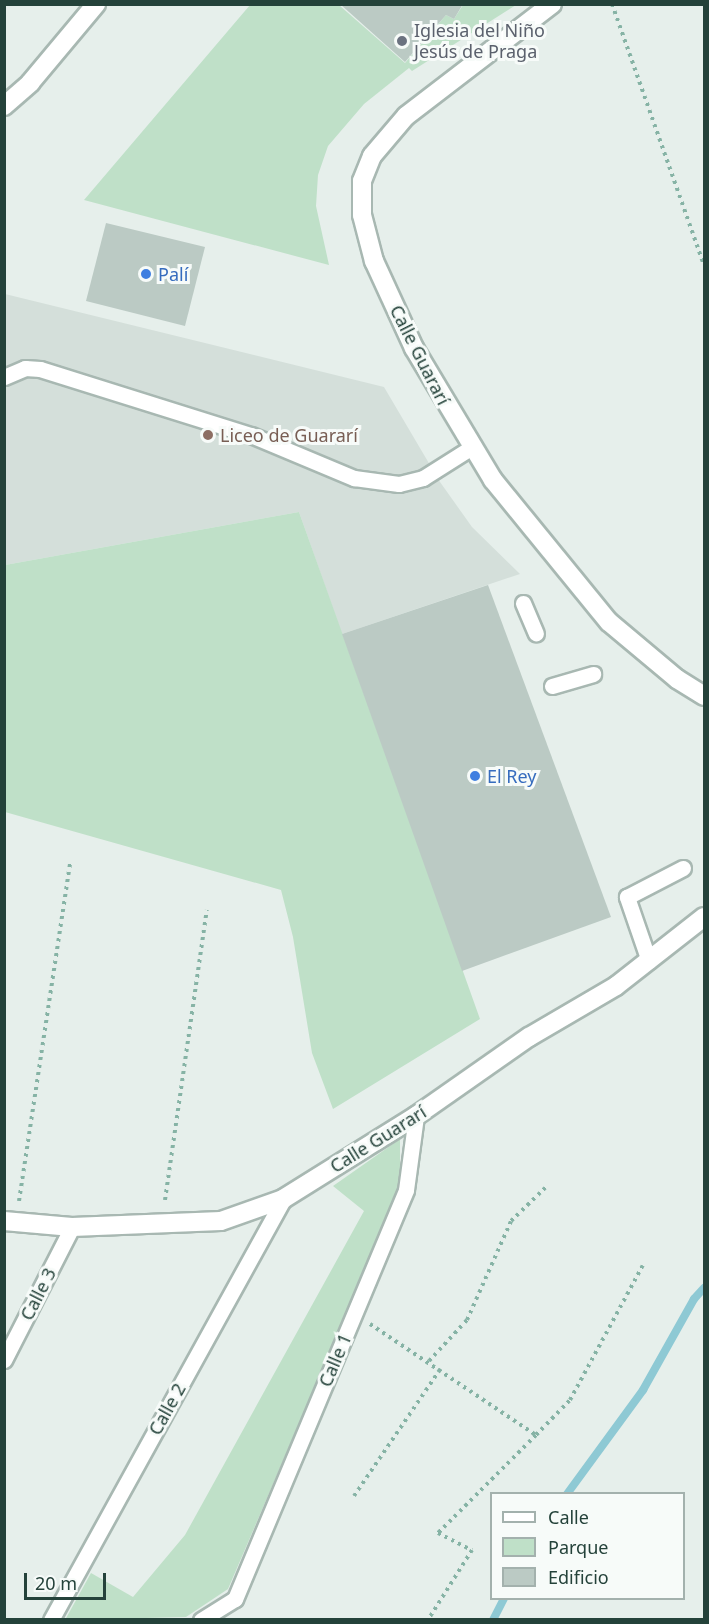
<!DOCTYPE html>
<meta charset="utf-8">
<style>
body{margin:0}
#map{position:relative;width:709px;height:1624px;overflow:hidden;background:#e6efeb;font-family:"Noto Sans",sans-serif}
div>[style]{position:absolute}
.built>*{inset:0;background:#d4dfda}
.green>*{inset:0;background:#bfe0c8}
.stream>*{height:8px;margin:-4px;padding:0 4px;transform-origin:4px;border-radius:4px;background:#8ec9d4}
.building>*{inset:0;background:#bbcac4}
.path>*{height:4px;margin-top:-2px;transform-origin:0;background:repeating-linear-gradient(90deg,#86b3a5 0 3px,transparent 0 7.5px)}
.roads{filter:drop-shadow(2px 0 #a8b8b2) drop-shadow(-2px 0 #a8b8b2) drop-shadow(0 2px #a8b8b2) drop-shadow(0 -2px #a8b8b2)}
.service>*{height:15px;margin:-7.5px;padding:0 7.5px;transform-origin:7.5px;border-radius:7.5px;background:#fff}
.minor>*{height:18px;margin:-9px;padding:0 9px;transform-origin:9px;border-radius:9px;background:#fff}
.dots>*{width:16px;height:16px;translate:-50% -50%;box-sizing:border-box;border:3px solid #f7fbf9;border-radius:50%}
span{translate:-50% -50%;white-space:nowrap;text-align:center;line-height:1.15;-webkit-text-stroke:6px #f7fbf9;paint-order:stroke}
.worship-label{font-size:18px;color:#5b616d}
.left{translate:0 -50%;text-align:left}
.shop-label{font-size:18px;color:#366cbe}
.street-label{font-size:18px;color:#24423a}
.education-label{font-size:18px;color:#785e54}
.frame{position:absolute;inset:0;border:6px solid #24423a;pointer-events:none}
.legend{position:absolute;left:490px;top:1492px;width:195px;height:108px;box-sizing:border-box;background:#f7fbf9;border:2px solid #a3b1ad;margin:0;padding:8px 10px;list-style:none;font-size:18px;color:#24423a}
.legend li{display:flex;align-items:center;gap:12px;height:30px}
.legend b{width:30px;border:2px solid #a3b1ad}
.scale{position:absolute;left:24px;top:1573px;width:82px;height:27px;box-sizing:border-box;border:3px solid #24423a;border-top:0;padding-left:8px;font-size:18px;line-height:21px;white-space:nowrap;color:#24423a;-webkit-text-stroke:4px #f7fbf9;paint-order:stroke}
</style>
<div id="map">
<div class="built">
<i style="clip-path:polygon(5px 294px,384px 387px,440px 482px,472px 527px,520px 574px,342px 634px,299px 512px,5px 565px)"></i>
</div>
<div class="green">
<i style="clip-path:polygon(250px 5px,339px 5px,405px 63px,446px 15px,454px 19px,463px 5px,516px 5px,412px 71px,409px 68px,364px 104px,328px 146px,318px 175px,316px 206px,329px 265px,84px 200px)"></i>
<i style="clip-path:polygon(299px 512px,480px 1019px,333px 1109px,312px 1053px,293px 937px,281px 890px,5px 812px,5px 565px)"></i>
<i style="clip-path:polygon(400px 1139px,400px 1188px,228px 1589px,186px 1617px,65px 1620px,91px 1573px,133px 1597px,185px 1535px,364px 1211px,333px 1186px)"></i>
</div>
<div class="stream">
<i style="left:567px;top:1494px;width:129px;rotate:-53.8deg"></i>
<i style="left:643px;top:1390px;width:104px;rotate:-60.7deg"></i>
<i style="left:694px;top:1299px;width:15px;rotate:-48deg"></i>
<i style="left:493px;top:1620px;width:25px;rotate:-63deg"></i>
</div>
<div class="building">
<i style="clip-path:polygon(340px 4px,463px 4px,454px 19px,446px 15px,405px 62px)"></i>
<i style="clip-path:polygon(106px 223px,205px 247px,185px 326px,86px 301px)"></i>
<i style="clip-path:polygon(488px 585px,611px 917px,462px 971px,342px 634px)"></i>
</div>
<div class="path">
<i style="left:612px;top:4px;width:277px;rotate:70.6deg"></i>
<i style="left:165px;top:1200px;width:293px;rotate:-81.8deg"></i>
<i style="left:19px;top:1201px;width:341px;rotate:-81.4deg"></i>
<i style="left:370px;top:1324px;width:200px;rotate:33.8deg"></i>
<i style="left:536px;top:1435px;width:139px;rotate:135deg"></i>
<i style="left:438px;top:1533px;width:38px;rotate:27deg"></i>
<i style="left:472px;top:1550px;width:83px;rotate:122.2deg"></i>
<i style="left:429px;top:1361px;width:56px;rotate:-47.2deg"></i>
<i style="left:467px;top:1320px;width:108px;rotate:-66deg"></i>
<i style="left:511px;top:1221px;width:49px;rotate:-44.2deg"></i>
<i style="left:536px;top:1435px;width:49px;rotate:-45.8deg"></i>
<i style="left:570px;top:1400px;width:153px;rotate:-61.6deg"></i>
<i style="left:354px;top:1496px;width:155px;rotate:-55.8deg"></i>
</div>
<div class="roads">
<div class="service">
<i style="left:4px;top:377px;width:23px;rotate:-23deg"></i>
<i style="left:25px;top:368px;width:15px;rotate:4deg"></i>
<i style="left:40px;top:369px;width:221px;rotate:17.4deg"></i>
<i style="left:251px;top:435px;width:112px;rotate:22.7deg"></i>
<i style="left:354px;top:478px;width:45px;rotate:7.6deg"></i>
<i style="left:399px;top:484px;width:25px;rotate:-14deg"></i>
<i style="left:423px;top:478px;width:58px;rotate:-32.3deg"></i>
<i style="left:523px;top:603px;width:33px;rotate:67deg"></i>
<i style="left:552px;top:686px;width:43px;rotate:-16.3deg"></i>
<i style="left:649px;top:961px;width:68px;rotate:-109deg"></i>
<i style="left:627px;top:897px;width:63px;rotate:-27.4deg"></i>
<i style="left:4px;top:1360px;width:149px;rotate:-62.9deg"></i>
<i style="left:51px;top:1620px;width:481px;rotate:-61.1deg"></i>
<i style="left:201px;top:1620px;width:40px;rotate:-32deg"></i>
<i style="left:235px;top:1599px;width:443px;rotate:-67.3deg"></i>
<i style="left:406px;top:1190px;width:75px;rotate:-82.3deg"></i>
</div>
<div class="minor">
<i style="left:552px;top:4px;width:184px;rotate:142.5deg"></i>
<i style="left:406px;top:116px;width:52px;rotate:130.4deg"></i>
<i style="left:372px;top:156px;width:27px;rotate:112deg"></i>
<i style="left:362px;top:181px;width:34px;rotate:90deg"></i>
<i style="left:362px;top:215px;width:48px;rotate:75.4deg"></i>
<i style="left:374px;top:261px;width:96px;rotate:65.3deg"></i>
<i style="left:414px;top:348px;width:154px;rotate:59.1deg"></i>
<i style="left:493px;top:480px;width:183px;rotate:50.8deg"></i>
<i style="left:609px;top:622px;width:89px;rotate:40deg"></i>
<i style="left:677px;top:679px;width:32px;rotate:32deg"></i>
<i style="left:4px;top:106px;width:35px;rotate:-41deg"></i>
<i style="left:30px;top:83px;width:103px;rotate:-50.1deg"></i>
<i style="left:4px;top:1221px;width:68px;rotate:5deg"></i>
<i style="left:72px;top:1227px;width:149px;rotate:-2.3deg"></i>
<i style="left:221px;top:1221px;width:66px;rotate:-19.5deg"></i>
<i style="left:283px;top:1199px;width:157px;rotate:-32deg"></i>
<i style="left:416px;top:1116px;width:138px;rotate:-35deg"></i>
<i style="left:529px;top:1037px;width:101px;rotate:-30.4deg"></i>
<i style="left:616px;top:986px;width:112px;rotate:-38.1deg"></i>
</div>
</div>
<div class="dots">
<i style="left:402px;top:41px;background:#6b7280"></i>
<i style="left:146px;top:274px;background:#3f7fe0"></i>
<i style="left:208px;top:435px;background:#8d6e63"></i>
<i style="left:475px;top:776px;background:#3f7fe0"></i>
</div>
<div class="worship-label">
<span class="left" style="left:414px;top:41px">Iglesia del Niño<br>Jesús de Praga</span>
</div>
<div class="shop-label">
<span class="left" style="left:158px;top:274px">Palí</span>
<span class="left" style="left:487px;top:776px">El Rey</span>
</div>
<div class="street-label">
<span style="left:420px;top:355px;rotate:63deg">Calle Guararí</span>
<span style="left:378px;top:1139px;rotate:-32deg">Calle Guararí</span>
<span style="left:38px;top:1294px;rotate:-63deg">Calle 3</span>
<span style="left:335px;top:1360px;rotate:-67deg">Calle 1</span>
<span style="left:167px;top:1409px;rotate:-61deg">Calle 2</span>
</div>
<div class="education-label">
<span class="left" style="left:220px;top:435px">Liceo de Guararí</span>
</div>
<div class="frame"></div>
<ul class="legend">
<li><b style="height:8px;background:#fff"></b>Calle</li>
<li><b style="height:16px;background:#bfe0c8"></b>Parque</li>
<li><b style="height:16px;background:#bbcac4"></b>Edificio</li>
</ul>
<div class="scale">20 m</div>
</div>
